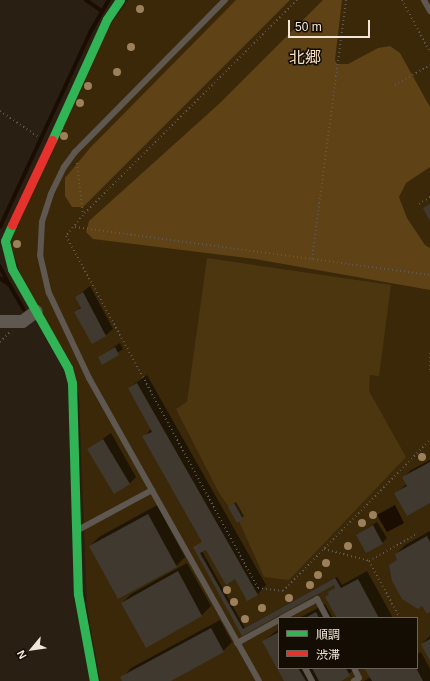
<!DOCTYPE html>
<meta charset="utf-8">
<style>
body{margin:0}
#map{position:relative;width:430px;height:681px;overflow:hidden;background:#292013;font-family:Helvetica,"Noto Sans JP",sans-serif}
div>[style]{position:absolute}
.built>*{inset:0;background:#3a2809}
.green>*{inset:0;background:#4c3610}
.forest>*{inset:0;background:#5f4215}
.water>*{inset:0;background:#1c0d02}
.shadow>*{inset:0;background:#0007}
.stream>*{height:3.5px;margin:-1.75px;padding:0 1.75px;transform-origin:1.75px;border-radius:1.75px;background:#1c0d02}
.building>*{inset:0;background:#40392f}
.path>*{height:2px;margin-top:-1px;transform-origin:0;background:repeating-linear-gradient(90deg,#5f5951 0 1px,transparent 0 4px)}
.lane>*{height:6px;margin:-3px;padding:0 3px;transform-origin:3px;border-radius:3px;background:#5e5850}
.street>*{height:13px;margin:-6.5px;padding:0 6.5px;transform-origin:6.5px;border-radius:6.5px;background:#5e5850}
.fast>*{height:9px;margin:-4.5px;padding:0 4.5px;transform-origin:4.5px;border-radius:4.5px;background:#30b455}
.jam>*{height:9px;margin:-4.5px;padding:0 4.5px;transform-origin:4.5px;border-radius:4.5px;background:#e5322d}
.trees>*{width:8px;height:8px;margin:-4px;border-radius:50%;background:#9b805b}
span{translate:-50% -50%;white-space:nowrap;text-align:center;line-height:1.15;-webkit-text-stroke:3px #140d04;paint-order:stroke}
.quarter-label{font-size:16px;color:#f4dec1}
.legend{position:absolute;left:278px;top:617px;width:140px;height:52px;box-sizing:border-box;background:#140d04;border:1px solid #6c6459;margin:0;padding:5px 7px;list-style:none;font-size:12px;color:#f1e6d8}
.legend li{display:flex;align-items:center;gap:8px;height:20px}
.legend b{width:20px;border:1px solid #6c6459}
.north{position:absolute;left:12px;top:629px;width:40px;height:40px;-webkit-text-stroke:3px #140d04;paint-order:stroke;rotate:241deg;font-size:11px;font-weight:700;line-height:16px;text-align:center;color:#f1e6d8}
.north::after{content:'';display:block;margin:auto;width:14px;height:18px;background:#f1e6d8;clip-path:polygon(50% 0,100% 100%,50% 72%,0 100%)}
.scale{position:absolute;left:288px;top:20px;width:82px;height:18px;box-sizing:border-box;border:2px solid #f1e6d8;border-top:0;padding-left:5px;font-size:12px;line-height:14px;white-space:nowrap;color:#f1e6d8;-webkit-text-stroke:3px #140d04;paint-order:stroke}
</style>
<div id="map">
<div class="built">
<i style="clip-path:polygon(evenodd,128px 0,430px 0,430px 681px,100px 681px,87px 607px,79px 395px,21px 276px,10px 242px,108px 28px,128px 0,279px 618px,417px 618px,417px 668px,279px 668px,279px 618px)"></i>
</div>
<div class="green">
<i style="clip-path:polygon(207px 258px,391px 285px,379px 376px,370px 375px,369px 391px,406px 457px,289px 580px,264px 577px,239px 521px,219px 493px,176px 409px,187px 402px)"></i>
</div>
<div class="forest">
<i style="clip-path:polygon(236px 0,290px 0,83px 207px,72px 207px,65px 196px,65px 178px,90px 148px)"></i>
<i style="clip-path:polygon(323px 0,342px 0,335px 60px,337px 64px,348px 64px,378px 48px,390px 46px,400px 53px,430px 107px,430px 167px,406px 183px,399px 197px,407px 218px,425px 245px,430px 248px,430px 290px,255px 259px,93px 239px,86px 232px,89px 221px,220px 103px)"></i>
</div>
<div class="water">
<i style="clip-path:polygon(395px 505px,404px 523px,387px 532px,377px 515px)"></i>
</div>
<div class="shadow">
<i style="clip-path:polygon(90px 286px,113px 329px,106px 335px,76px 312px,81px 306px,76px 297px)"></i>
<i style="clip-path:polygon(120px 343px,123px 349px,102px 363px,99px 357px)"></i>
<i style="clip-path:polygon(147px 375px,266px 585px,257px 595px,235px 578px,207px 548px,202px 551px,245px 628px,337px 577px,342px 585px,367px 571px,393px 618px,338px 618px,329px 592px,336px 587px,334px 583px,243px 634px,195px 548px,203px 542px,144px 437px,151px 429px,129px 388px)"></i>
<i style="clip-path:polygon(111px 433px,136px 477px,129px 484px,89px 449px)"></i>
<i style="clip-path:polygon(430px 460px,430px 502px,396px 493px,407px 484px,404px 477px,411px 470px)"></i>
<i style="clip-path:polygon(236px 502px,244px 516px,242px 518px,231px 505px)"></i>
<i style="clip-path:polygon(157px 505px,185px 557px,176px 566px,90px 546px,99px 537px)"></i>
<i style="clip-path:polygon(377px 522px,387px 538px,382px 543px,357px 535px)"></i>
<i style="clip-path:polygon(430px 531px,430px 611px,393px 563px,399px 559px,396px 554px,405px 545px)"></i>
<i style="clip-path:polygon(187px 563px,211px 606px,202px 615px,146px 646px,122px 603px,131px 594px)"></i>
<i style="clip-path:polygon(325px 604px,333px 618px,299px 618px)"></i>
<i style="clip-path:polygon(220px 620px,232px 642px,223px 651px,169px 681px,124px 681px,122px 678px,131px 668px)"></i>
<i style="clip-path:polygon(279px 629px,279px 668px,357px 668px,338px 681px,285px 681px,263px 641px)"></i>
<i style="clip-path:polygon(430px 636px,430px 659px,422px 644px)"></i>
<i style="clip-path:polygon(421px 652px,430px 669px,430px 681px,364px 681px,371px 677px,366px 668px,417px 668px,417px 654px)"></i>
</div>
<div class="stream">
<i style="left:86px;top:0;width:18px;rotate:34deg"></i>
<i style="left:0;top:227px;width:216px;rotate:-65.1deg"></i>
<i style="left:91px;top:31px;width:36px;rotate:-60deg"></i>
<i style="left:0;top:266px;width:20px;rotate:63deg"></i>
<i style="left:0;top:278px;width:12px;rotate:35deg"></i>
<i style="left:10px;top:285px;width:28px;rotate:60deg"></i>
</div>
<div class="building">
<i style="clip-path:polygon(430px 204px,430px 221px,423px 208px)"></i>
<i style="clip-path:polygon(83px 292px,106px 336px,92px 344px,74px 312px,81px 308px,75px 297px)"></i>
<i style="clip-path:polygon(115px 347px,119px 355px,102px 365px,98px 357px)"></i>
<i style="clip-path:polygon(137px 383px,258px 595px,247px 601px,235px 579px,226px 585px,206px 550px,200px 553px,243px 629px,335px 578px,341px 588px,358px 579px,379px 618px,337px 618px,325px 597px,329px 594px,328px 592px,335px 588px,334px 585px,242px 636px,193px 547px,202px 542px,142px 436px,152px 432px,128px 388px)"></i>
<i style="clip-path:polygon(103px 439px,130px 484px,114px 494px,87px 449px)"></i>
<i style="clip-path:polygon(430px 462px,430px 503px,407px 516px,394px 493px,407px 486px,402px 477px)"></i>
<i style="clip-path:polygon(234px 503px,243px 519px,237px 523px,228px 507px)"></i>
<i style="clip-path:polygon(148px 514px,177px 567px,118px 599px,89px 546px)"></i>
<i style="clip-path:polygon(373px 525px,383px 544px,366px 553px,356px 535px)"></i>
<i style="clip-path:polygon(427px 536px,430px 542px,430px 612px,427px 614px,422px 606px,418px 609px,402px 599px,392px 581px,389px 565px,397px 560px,395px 554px)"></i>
<i style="clip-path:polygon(178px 571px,202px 616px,146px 648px,121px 603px)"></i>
<i style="clip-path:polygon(316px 612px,319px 618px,305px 618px)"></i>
<i style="clip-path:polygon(211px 628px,224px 652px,171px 681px,122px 681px,120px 677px)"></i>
<i style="clip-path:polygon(279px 632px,279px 668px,298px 668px,306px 681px,284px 681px,262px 641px)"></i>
<i style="clip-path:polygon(430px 639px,430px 661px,421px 644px)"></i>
<i style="clip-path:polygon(312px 668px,346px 668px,350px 676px,341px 681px,319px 681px)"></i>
<i style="clip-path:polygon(364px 668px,416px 668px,423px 681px,372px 681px)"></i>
</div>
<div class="path">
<i style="left:297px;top:0;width:303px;rotate:134.9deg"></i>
<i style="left:83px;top:215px;width:27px;rotate:129deg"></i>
<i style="left:66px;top:236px;width:401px;rotate:61.4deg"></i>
<i style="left:258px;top:588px;width:25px;rotate:7deg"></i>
<i style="left:283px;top:591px;width:211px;rotate:-45.8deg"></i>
<i style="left:402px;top:0;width:59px;rotate:61.7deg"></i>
<i style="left:395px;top:85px;width:40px;rotate:-29.7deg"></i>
<i style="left:0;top:111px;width:45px;rotate:34deg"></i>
<i style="left:77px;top:163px;width:52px;rotate:83.4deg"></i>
<i style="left:419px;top:204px;width:13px;rotate:-32deg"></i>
<i style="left:75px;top:227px;width:358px;rotate:7.7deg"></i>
<i style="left:312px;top:259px;width:261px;rotate:-82.5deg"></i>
<i style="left:0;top:342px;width:13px;rotate:-45deg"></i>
<i style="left:430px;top:353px;width:17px;rotate:90deg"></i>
<i style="left:324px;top:549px;width:47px;rotate:14.9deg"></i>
<i style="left:369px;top:561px;width:55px;rotate:-29.4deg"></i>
<i style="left:369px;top:561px;width:65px;rotate:61.5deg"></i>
</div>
<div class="lane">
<i style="left:225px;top:0;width:214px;rotate:134.6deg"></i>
<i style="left:75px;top:152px;width:19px;rotate:126deg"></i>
<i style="left:64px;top:167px;width:30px;rotate:116deg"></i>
<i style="left:51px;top:194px;width:29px;rotate:108deg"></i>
<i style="left:42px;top:222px;width:33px;rotate:93deg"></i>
<i style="left:40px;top:255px;width:39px;rotate:77deg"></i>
<i style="left:49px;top:293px;width:94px;rotate:64.8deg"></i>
<i style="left:89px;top:378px;width:347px;rotate:60.7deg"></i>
<i style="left:424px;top:0;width:13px;rotate:61deg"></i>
<i style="left:78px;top:530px;width:84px;rotate:-28.4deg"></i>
<i style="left:282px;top:618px;width:40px;rotate:-28deg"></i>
<i style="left:317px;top:599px;width:21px;rotate:62deg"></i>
<i style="left:237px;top:643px;width:48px;rotate:-28.7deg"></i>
<i style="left:305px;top:668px;width:15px;rotate:62deg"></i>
<i style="left:354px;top:668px;width:11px;rotate:63deg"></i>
<i style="left:359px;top:678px;width:6px;rotate:149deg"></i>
</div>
<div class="street">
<i style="left:0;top:321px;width:22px"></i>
<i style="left:22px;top:321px;width:17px;rotate:-36deg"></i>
</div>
<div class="fast">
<i style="left:52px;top:140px;width:133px;rotate:-65.6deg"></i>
<i style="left:107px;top:19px;width:23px;rotate:-56deg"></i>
<i style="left:12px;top:225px;width:17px;rotate:114deg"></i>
<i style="left:5px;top:241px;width:29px;rotate:76deg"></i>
<i style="left:12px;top:269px;width:114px;rotate:60.5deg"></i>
<i style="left:68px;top:368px;width:16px;rotate:75deg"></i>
<i style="left:72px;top:383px;width:211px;rotate:88.4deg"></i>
<i style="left:78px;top:594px;width:88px;rotate:79.6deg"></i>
</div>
<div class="jam">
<i style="left:12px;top:225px;width:94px;rotate:-64.8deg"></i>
</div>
<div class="trees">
<i style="left:140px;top:9px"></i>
<i style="left:131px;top:47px"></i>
<i style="left:117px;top:72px"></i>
<i style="left:88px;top:86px"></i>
<i style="left:80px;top:103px"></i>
<i style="left:64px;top:136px"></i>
<i style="left:17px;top:244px"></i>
<i style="left:422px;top:457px"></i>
<i style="left:373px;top:515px"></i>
<i style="left:362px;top:523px"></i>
<i style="left:348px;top:546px"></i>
<i style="left:326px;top:563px"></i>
<i style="left:318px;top:575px"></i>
<i style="left:310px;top:585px"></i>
<i style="left:227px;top:590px"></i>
<i style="left:289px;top:598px"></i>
<i style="left:234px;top:602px"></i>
<i style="left:262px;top:608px"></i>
<i style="left:245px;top:619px"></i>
</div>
<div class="quarter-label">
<span style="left:305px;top:58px">北郷</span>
</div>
<ul class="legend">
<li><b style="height:5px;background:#30b455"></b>順調</li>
<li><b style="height:5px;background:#e5322d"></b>渋滞</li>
</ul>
<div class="north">N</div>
<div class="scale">50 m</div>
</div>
